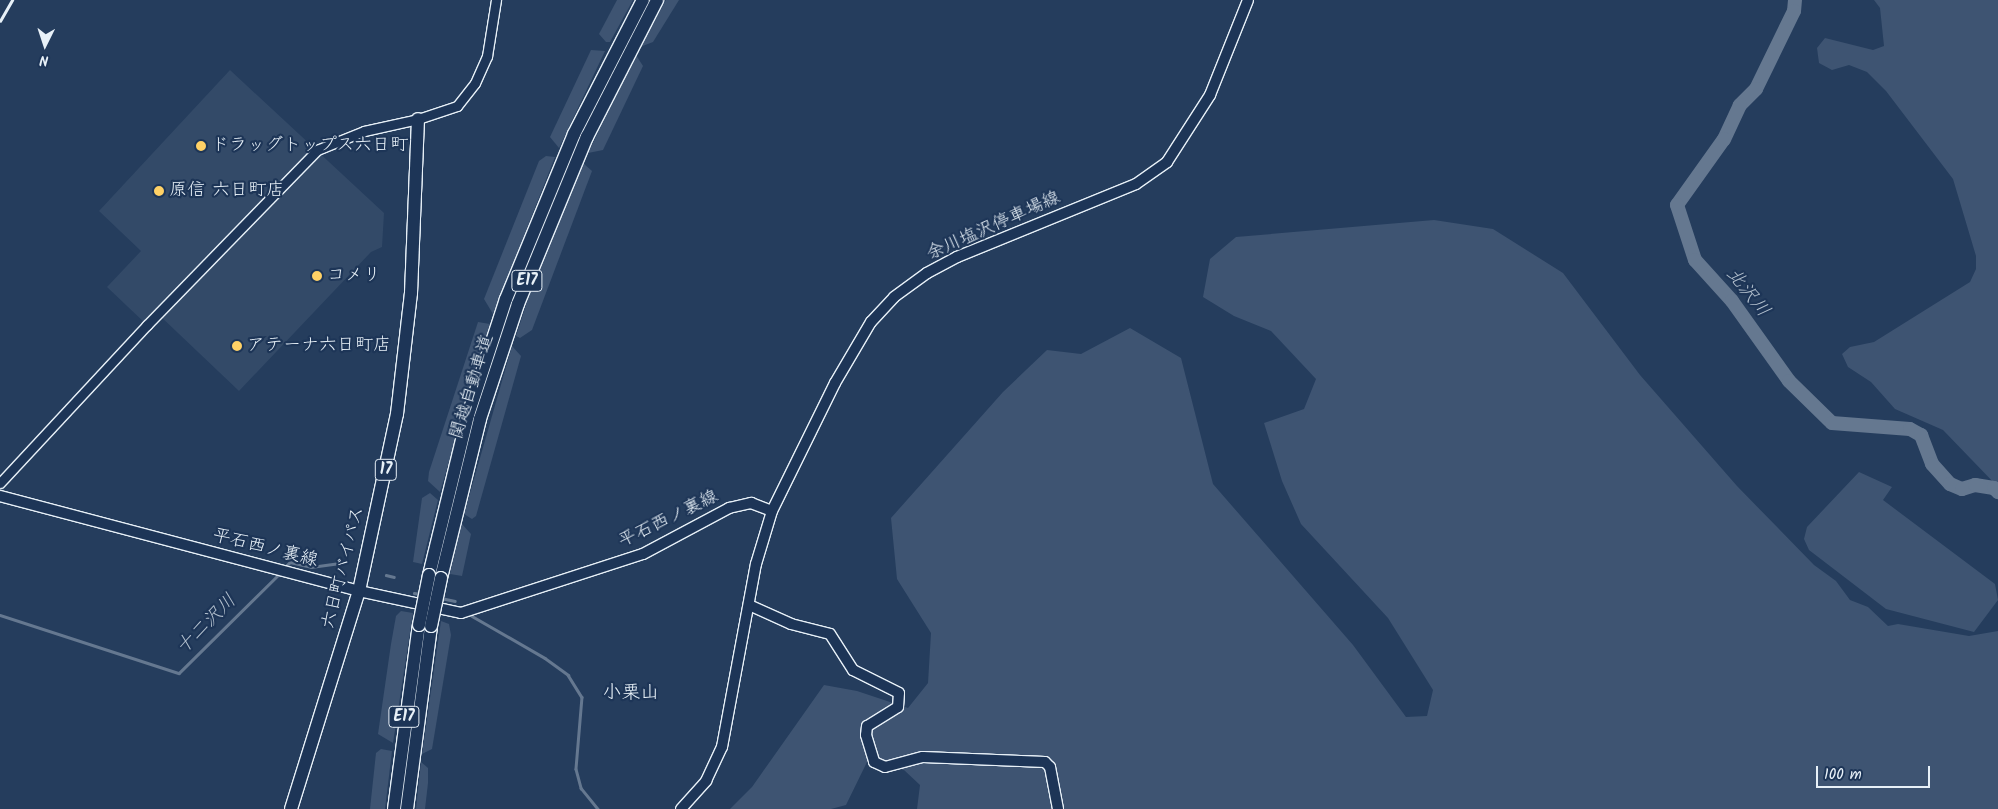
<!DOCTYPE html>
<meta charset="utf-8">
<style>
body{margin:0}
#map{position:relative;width:1998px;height:809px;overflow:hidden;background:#253d5d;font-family:Kalam,"Klee One",sans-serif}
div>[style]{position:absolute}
.built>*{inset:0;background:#334a68}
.green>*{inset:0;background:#3e5472}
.stream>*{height:2.5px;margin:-1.25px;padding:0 1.25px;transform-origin:1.25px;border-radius:1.25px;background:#657890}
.river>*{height:14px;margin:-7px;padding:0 7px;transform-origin:7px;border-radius:7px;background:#657890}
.roads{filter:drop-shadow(1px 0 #e8f1f8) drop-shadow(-1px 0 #e8f1f8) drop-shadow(0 1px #e8f1f8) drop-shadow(0 -1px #e8f1f8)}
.minor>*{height:9px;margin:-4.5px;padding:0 4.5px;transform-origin:4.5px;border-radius:4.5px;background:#1d3557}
.major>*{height:10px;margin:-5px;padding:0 5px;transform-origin:5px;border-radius:5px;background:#1d3557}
.highway>*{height:12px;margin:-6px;padding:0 6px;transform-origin:6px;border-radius:6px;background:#1d3557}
.rail>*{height:2.5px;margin:-1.25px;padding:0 1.25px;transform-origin:1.25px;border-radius:1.25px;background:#e8f1f8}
.bridges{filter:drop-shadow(1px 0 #e8f1f8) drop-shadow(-1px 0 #e8f1f8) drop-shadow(0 1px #e8f1f8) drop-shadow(0 -1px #e8f1f8)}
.highway-bridge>*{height:12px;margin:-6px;padding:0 6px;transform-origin:6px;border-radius:6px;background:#1d3557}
.dots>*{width:14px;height:14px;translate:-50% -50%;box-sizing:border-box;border:2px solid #1d3557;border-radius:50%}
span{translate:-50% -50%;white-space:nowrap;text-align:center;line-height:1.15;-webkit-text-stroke:4.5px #1d3557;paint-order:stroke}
.shield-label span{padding:1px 4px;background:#1d3557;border:1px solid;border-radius:4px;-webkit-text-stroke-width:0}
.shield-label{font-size:16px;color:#e8f1f8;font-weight:700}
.poi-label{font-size:18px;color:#e8f1f8}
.left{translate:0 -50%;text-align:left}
.street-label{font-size:18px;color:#e8f1f8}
.water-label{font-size:19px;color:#b4c1ce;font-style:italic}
.neighbourhood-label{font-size:19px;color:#e8f1f8}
.north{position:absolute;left:20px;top:20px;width:50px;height:50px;-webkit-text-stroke:4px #1d3557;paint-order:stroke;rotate:184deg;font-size:14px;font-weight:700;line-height:20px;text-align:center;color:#e8f1f8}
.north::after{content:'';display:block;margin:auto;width:18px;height:22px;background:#e8f1f8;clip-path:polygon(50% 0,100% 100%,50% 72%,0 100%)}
.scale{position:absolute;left:1816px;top:766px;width:114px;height:22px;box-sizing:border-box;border:2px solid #e8f1f8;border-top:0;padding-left:6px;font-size:15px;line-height:18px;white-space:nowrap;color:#e8f1f8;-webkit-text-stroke:4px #1d3557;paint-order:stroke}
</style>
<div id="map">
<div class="built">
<i style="clip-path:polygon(230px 70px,384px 213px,382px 247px,371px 252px,239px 391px,158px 314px,147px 325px,107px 287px,141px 251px,99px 211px)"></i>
</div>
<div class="green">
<i style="clip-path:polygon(617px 0,633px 0,610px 42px,606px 42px,599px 34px)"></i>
<i style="clip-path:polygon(666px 0,679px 0,653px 42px,640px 47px)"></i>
<i style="clip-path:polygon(1874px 0,1998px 0,1998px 487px,1943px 430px,1895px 409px,1871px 382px,1848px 367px,1842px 354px,1850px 347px,1874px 342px,1970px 282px,1976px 269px,1976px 256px,1953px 179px,1886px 91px,1867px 72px,1849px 65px,1832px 70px,1819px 63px,1817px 48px,1825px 38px,1873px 50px,1884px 46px,1880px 8px)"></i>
<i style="clip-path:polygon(591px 50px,605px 51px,559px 148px,550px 137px)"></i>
<i style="clip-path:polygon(636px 55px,643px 66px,603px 150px,588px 153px)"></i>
<i style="clip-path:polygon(546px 156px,555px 157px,493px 314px,484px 299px,539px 161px)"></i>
<i style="clip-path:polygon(583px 163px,592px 171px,532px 330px,520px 338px,516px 336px,528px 299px)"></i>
<i style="clip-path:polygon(1434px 220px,1493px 229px,1563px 273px,1640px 375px,1737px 486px,1814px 565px,1836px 581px,1850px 600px,1868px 607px,1888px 626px,1898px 624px,1969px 636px,1998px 631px,1998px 809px,917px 809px,920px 785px,904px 770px,868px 760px,846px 805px,831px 809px,730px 809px,752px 787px,824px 685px,857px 691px,908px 708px,928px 683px,931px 633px,897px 579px,891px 518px,1003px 392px,1047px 350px,1081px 354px,1130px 328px,1181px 358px,1213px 484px,1353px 645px,1406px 717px,1427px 716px,1433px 690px,1388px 618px,1301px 524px,1282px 481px,1264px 423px,1304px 409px,1316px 379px,1271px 331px,1234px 316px,1203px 297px,1210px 259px,1236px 237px)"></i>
<i style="clip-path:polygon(478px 322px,490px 324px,440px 492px,428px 481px,429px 472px)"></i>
<i style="clip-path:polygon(512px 346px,521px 356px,476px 516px,472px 519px,464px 514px)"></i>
<i style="clip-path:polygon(1859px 472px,1892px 487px,1883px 500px,1995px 584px,1998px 600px,1974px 632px,1886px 609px,1809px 550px,1804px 539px,1807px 527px)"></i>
<i style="clip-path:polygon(430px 493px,438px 500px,422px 564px,413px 562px,422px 498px)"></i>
<i style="clip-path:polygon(461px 523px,471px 534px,462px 576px,450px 574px)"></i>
<i style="clip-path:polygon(401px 611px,413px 613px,393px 743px,378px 734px,391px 644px,396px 616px)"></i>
<i style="clip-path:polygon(441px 621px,449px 624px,451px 635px,432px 749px,422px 754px)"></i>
<i style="clip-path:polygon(381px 749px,392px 751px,385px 809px,370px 809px,376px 753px)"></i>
<i style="clip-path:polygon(421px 762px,428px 768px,428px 783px,425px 809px,416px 809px)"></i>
</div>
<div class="stream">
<i style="left:285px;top:567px;width:7px;rotate:-45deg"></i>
<i style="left:290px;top:562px;width:22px;rotate:13deg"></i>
<i style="left:311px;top:567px;width:27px;rotate:-8deg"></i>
<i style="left:386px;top:575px;width:8px;rotate:14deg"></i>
<i style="left:414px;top:593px;width:7px;rotate:8deg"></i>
<i style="left:441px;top:598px;width:14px;rotate:12deg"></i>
<i style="left:0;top:615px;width:188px;rotate:18deg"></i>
<i style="left:179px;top:673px;width:142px;rotate:-44.7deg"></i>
<i style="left:472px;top:616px;width:84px;rotate:29.9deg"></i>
<i style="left:545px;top:658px;width:29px;rotate:36deg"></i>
<i style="left:568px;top:675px;width:26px;rotate:58deg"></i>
<i style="left:582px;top:697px;width:72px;rotate:94.8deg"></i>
<i style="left:576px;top:769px;width:20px;rotate:75deg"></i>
<i style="left:581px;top:788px;width:27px;rotate:51deg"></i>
</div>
<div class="river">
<i style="left:1795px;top:0;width:11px;rotate:95deg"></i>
<i style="left:1794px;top:11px;width:87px;rotate:116deg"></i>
<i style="left:1756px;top:89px;width:23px;rotate:135deg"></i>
<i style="left:1740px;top:105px;width:38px;rotate:115deg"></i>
<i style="left:1724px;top:139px;width:81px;rotate:125.5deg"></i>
<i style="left:1677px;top:205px;width:58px;rotate:71.9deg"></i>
<i style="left:1695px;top:260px;width:55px;rotate:47.9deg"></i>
<i style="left:1732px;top:301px;width:98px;rotate:54.5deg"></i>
<i style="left:1789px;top:381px;width:60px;rotate:44.3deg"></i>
<i style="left:1832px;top:423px;width:78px;rotate:4.4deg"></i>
<i style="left:1910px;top:429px;width:13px;rotate:29deg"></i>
<i style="left:1921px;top:435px;width:31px;rotate:69deg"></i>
<i style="left:1932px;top:464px;width:27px;rotate:48deg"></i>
<i style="left:1950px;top:484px;width:13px;rotate:23deg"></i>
<i style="left:1962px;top:489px;width:14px;rotate:-17deg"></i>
<i style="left:1975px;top:485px;width:19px;rotate:9deg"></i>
<i style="left:1994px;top:488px;width:6px;rotate:45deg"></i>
</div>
<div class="roads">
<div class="minor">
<i style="left:0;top:483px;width:216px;rotate:-47.1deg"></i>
<i style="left:147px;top:325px;width:244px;rotate:-45.8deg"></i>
<i style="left:317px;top:150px;width:51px;rotate:-22deg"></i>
<i style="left:364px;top:131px;width:55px;rotate:-12.5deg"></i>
<i style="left:418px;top:119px;width:41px;rotate:-18.4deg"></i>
<i style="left:457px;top:106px;width:29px;rotate:-52deg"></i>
<i style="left:475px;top:83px;width:30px;rotate:-66deg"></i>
<i style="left:487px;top:56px;width:57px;rotate:-80.9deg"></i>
</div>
<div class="major">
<i style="left:0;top:496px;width:371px;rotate:14.8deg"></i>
<i style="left:359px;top:591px;width:104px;rotate:12.2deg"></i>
<i style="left:461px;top:613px;width:191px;rotate:-18deg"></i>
<i style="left:643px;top:554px;width:98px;rotate:-28.1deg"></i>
<i style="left:729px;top:508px;width:23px;rotate:-13deg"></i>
<i style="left:751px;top:503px;width:22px;rotate:21deg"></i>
<i style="left:749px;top:605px;width:46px;rotate:24.3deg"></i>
<i style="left:791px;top:624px;width:40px;rotate:14.4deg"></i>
<i style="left:830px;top:634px;width:43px;rotate:57.4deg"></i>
<i style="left:853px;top:670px;width:51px;rotate:26.6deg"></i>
<i style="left:899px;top:693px;width:14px;rotate:94deg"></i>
<i style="left:898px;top:707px;width:36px;rotate:148deg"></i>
<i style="left:867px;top:726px;width:9px;rotate:96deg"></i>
<i style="left:866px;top:735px;width:28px;rotate:73deg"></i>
<i style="left:874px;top:762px;width:12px;rotate:24deg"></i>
<i style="left:885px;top:767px;width:39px;rotate:-15deg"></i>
<i style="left:923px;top:757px;width:122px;rotate:2.3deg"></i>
<i style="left:1045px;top:762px;width:7px;rotate:45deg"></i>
<i style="left:1050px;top:767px;width:43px;rotate:79.2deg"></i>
<i style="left:681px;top:809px;width:38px;rotate:-48deg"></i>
<i style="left:706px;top:781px;width:38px;rotate:-65deg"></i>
<i style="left:722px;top:747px;width:186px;rotate:-79.5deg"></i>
<i style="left:756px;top:564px;width:55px;rotate:-73.2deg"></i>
<i style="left:772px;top:511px;width:143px;rotate:-63.8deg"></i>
<i style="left:835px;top:383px;width:71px;rotate:-59.5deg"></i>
<i style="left:871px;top:322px;width:34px;rotate:-47deg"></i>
<i style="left:894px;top:297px;width:41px;rotate:-36deg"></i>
<i style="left:927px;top:273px;width:34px;rotate:-28deg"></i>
<i style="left:957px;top:257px;width:193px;rotate:-22.2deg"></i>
<i style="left:1136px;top:184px;width:38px;rotate:-35deg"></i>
<i style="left:1167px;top:162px;width:80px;rotate:-57.3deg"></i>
<i style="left:1210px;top:95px;width:102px;rotate:-68.2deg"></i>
</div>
<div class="highway">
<i style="left:429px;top:575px;width:165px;rotate:-76.3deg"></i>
<i style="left:468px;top:415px;width:122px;rotate:-71.9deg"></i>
<i style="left:506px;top:299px;width:178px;rotate:-67.6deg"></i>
<i style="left:574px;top:134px;width:151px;rotate:-62.8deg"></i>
<i style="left:441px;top:578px;width:164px;rotate:-76.2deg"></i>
<i style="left:480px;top:419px;width:121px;rotate:-71.7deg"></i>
<i style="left:518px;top:304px;width:181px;rotate:-67.6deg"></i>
<i style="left:587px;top:137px;width:154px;rotate:-62.9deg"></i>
<i style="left:291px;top:809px;width:228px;rotate:-72.7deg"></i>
<i style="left:359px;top:591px;width:181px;rotate:-77.9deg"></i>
<i style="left:397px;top:414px;width:122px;rotate:-83.4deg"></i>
<i style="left:411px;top:293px;width:174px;rotate:-87.7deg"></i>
<i style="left:394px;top:809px;width:186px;rotate:-82.3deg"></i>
<i style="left:407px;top:809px;width:185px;rotate:-82.5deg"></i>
</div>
</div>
<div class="rail">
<i style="left:0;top:21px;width:24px;rotate:-60deg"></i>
</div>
<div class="bridges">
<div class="highway-bridge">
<i style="left:419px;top:625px;width:51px;rotate:-78.7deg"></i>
<i style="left:431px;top:626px;width:49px;rotate:-78.2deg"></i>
</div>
</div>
<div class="dots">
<i style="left:201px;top:146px;background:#ffd166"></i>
<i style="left:159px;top:191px;background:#ffd166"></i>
<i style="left:317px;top:276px;background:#ffd166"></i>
<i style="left:237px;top:346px;background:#ffd166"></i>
</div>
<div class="shield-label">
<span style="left:527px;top:281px">E17</span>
<span style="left:386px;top:470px">17</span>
<span style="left:404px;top:717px">E17</span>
</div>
<div class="poi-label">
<span class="left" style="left:211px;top:146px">ドラッグトップス六日町</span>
<span class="left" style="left:169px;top:191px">原信 六日町店</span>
<span class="left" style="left:327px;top:276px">コメリ</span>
<span class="left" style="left:247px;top:346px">アテーナ六日町店</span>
</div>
<div class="street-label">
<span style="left:994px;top:227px;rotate:-24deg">余川塩沢停車場線</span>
<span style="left:473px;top:387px;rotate:-73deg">関越自動車道</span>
<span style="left:669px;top:520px;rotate:-26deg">平石西ノ裏線</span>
<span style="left:265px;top:549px;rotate:14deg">平石西ノ裏線</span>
<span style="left:344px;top:568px;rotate:-76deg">六日町バイパス</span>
</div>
<div class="water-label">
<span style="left:1747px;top:293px;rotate:51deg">北沢川</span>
<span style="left:207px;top:625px;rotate:-45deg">十二沢川</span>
</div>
<div class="neighbourhood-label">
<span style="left:631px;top:694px">小栗山</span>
</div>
<div class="north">N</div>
<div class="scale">100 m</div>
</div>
